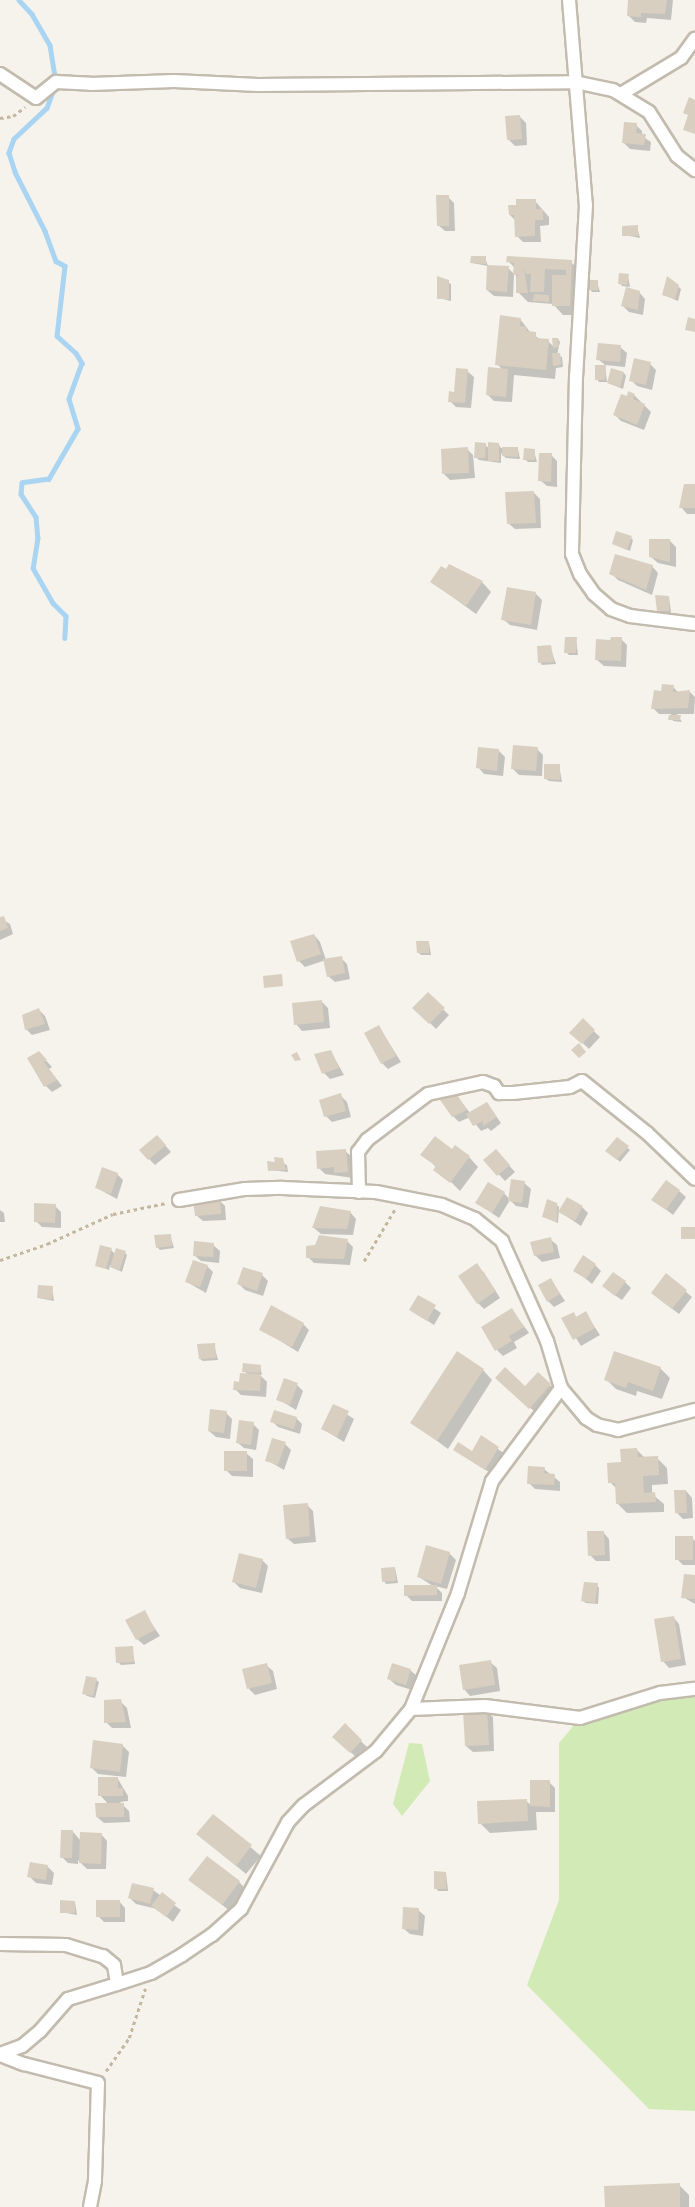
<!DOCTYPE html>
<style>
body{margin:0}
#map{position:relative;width:695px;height:2207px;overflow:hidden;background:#f6f3ec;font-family:"Fira Sans",sans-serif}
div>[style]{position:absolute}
.green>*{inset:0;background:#d2eab5}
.shadow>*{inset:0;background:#0003}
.stream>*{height:4.5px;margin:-2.25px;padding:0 2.25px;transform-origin:2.25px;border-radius:2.25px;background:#a9d4f2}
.building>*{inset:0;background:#d8cfc1}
.path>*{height:2.5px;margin-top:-1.25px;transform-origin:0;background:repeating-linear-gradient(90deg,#c4b79f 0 3.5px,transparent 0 7px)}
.roads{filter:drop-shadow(2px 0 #c2bbae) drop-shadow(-2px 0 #c2bbae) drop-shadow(0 2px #c2bbae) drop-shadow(0 -2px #c2bbae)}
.street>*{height:12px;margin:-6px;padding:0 6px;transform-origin:6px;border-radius:6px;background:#fff}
span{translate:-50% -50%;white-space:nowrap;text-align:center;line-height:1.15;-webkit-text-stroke:6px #fff;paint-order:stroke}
</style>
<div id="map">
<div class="green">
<i style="clip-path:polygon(664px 1695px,695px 1695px,695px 2111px,649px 2109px,527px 1985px,559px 1900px,559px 1743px,575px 1724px)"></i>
<i style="clip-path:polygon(409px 1743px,422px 1744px,430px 1781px,402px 1816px,393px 1804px)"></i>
</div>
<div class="shadow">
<i style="clip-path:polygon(629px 0,673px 0,671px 20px,647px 18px,646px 23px,635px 22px,628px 15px)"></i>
<i style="clip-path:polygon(520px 117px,526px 123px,527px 145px,515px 146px,508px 139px)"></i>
<i style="clip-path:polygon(636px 125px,642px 131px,642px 136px,651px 142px,650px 151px,630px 149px,624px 143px)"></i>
<i style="clip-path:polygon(448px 197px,454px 203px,455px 231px,445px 231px,438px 225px)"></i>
<i style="clip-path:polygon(535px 201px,549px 217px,549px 225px,540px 226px,541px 242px,523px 242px,517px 236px,516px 221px,510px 215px,517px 206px)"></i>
<i style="clip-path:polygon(637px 227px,640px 238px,624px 235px)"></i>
<i style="clip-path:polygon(485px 258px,488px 266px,472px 263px)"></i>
<i style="clip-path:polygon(508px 261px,571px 262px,581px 272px,579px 315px,563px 315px,553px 304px,528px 302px,518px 292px,515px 268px)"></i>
<i style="clip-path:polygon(508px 268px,514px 274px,513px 297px,494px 296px,487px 290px)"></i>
<i style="clip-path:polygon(628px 276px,630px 287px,622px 286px,620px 283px)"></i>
<i style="clip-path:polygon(439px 278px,451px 284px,451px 301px,439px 298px)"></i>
<i style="clip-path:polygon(669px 279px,681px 289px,678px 301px,664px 295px)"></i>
<i style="clip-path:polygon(597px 282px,600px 292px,592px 292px,590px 289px)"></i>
<i style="clip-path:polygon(639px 292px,645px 299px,643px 315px,629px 312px,623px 306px)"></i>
<i style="clip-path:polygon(520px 319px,530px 332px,541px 340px,548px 341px,554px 347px,558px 339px,560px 342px,557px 355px,562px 357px,563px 367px,556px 368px,555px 379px,514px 375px,512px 402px,494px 401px,488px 395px,503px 370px,497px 364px)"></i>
<i style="clip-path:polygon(620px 347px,627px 353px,625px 367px,605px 365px,598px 359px)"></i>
<i style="clip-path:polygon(650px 364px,656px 370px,652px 390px,637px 386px,631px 380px)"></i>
<i style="clip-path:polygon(605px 367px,607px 382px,599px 382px,597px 379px)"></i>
<i style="clip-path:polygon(467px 371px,474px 377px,471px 408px,456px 407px,450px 401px)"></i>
<i style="clip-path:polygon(624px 373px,626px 376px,623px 389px,608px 383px)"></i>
<i style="clip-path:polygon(634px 395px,651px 412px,644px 430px,621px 421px,615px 415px)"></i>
<i style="clip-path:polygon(485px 445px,490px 449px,499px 445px,501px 448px,518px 449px,520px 459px,506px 458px,501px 453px,501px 463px,479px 460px,476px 457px)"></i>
<i style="clip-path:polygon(467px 449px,473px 455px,475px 478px,450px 480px,444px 474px)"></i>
<i style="clip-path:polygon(534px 451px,537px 462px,528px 462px,525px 459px)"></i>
<i style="clip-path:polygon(551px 455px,557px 461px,557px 487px,547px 486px,540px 480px)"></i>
<i style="clip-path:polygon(695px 486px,695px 514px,687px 514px,681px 507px)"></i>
<i style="clip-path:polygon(533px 492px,540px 499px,541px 528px,515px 529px,508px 523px)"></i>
<i style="clip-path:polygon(631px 538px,633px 540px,630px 551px,614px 544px)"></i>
<i style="clip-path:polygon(670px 541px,676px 547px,676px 567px,658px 563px,651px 557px)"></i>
<i style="clip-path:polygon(652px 566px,658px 573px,652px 595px,618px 580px,611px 573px)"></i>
<i style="clip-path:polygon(432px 582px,482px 582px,491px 592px,476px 614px)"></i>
<i style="clip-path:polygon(536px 594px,542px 600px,537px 630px,510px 625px,503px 619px)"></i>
<i style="clip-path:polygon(669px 597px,671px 613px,661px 613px,659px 610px)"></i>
<i style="clip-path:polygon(576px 639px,578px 655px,569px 655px,566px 652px)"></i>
<i style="clip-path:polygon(621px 639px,627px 645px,626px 667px,604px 666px,597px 660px,598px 641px)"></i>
<i style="clip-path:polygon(550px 647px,556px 664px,542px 665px,540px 662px)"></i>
<i style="clip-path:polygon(673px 687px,679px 693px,690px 692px,695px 697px,694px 714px,677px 714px,682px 722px,673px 721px,671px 714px,659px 714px,653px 708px,662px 693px)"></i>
<i style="clip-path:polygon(537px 749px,543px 755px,542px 776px,519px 775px,513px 769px)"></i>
<i style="clip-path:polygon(499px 751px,505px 757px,503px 776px,484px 774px,478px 767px)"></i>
<i style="clip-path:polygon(559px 765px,562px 782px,549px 781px,546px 779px)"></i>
<i style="clip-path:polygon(0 918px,10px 924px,13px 934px,0 940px)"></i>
<i style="clip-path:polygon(314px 935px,320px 942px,326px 960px,341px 958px,347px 964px,350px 979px,335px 982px,328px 976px,326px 960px,305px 967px,299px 961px)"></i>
<i style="clip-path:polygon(429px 943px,431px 955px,421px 955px,418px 952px)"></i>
<i style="clip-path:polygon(428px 995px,449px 1015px,436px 1029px,415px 1008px)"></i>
<i style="clip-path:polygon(322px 1002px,328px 1008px,330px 1028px,302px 1031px,296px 1024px)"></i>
<i style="clip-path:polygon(39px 1010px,45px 1016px,50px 1030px,32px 1035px,26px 1029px)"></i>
<i style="clip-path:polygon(583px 1021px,600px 1037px,589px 1049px,572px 1033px)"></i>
<i style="clip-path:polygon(379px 1027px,401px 1062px,388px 1069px,382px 1063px)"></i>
<i style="clip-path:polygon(331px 1052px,344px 1075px,330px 1079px,324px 1073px)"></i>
<i style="clip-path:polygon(39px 1053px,52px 1067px,49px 1069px,62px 1086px,52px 1092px,46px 1086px)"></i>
<i style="clip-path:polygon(454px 1092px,470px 1113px,487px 1104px,501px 1123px,491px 1131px,488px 1128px,481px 1131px,470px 1117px,459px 1122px,453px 1116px)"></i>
<i style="clip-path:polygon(340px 1095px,347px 1102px,351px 1117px,332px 1122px,326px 1116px)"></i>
<i style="clip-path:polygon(617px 1139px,630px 1150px,620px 1162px,608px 1151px)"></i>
<i style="clip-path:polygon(163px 1143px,171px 1152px,155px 1165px,149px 1159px)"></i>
<i style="clip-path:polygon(345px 1151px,352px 1157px,353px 1178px,325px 1174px,319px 1168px)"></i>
<i style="clip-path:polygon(453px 1151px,469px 1157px,478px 1167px,460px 1191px,423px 1154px)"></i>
<i style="clip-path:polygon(496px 1151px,515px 1172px,505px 1181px,485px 1160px)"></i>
<i style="clip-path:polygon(276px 1160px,287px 1165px,288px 1172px,270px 1170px)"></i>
<i style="clip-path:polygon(117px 1174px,123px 1180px,117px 1199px,97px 1188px)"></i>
<i style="clip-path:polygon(524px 1183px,531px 1189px,528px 1208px,516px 1206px,510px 1200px,499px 1218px,477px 1203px,504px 1193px,510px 1200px)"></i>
<i style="clip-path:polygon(679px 1191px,686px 1197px,673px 1215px,654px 1200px)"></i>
<i style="clip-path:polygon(219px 1200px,225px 1206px,226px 1220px,203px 1221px,196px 1215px)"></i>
<i style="clip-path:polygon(556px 1204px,559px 1207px,558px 1223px,544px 1217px)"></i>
<i style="clip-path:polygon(55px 1206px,61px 1212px,61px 1228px,42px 1227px,36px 1221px)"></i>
<i style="clip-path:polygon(582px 1207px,588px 1213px,581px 1226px,560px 1212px)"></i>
<i style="clip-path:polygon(0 1210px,4px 1213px,5px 1222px,0 1222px)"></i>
<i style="clip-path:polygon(350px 1212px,356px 1219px,353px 1235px,321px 1234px,314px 1228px)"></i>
<i style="clip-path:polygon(170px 1235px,174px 1248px,160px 1250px,157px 1247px)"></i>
<i style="clip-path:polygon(550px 1239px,557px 1245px,560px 1258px,542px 1262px,535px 1255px)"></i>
<i style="clip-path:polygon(347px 1241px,353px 1247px,350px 1265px,314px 1263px,308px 1257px)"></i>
<i style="clip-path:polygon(213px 1245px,220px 1251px,219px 1263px,201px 1261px,194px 1255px)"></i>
<i style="clip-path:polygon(111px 1250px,116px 1255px,125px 1253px,127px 1255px,122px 1272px,110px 1265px,109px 1270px,97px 1265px)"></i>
<i style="clip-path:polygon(595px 1265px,601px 1271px,592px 1284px,575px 1270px)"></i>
<i style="clip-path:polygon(207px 1266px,213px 1272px,206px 1293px,187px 1282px)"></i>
<i style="clip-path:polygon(483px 1271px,500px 1298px,484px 1309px,478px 1303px)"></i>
<i style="clip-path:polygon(262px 1275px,268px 1281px,263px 1296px,245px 1290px,239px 1284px)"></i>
<i style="clip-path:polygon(666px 1275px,692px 1297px,679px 1314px,659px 1299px)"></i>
<i style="clip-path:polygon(551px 1280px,565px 1301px,554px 1307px,548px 1301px)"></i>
<i style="clip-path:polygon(625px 1282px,631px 1288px,622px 1300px,610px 1292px)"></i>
<i style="clip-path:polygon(52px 1288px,54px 1301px,39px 1298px)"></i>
<i style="clip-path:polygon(418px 1297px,441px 1313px,434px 1325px,411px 1310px)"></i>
<i style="clip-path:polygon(512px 1310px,529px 1333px,514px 1342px,517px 1348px,503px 1356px,497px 1350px)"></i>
<i style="clip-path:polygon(573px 1314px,578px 1318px,586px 1314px,600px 1335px,581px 1346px,564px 1319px)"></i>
<i style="clip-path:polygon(303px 1324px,309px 1330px,298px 1352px,261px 1329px)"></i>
<i style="clip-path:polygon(214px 1345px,218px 1360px,203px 1361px,200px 1359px)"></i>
<i style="clip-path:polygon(260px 1366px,262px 1375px,259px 1374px,267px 1382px,266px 1397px,241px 1395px,235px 1389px,249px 1375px,244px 1371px)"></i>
<i style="clip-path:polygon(660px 1368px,670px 1378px,662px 1399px,637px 1391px,636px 1396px,616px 1389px,606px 1379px)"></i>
<i style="clip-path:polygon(483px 1370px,492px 1380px,448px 1449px,413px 1423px)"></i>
<i style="clip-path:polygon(538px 1374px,556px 1391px,536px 1413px,504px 1384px,525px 1388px)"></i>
<i style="clip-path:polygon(297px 1385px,303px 1391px,296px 1410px,278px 1399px)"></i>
<i style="clip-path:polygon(334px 1406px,354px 1419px,344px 1442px,323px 1429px)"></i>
<i style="clip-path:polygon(226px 1413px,232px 1419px,230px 1439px,216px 1437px,209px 1431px)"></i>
<i style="clip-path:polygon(296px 1418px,302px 1424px,300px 1434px,278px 1427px,272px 1421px)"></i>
<i style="clip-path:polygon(253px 1424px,259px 1430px,256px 1450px,244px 1448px,237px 1442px)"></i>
<i style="clip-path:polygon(482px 1438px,505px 1454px,492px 1474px,455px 1450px,472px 1453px)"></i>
<i style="clip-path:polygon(285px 1444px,291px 1450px,284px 1470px,267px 1460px)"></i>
<i style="clip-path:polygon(636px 1449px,645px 1458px,657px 1458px,667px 1468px,668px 1484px,652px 1485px,652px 1494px,664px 1504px,664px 1512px,627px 1513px,617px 1503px,617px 1489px,610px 1482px)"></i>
<i style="clip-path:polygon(246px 1453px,253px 1459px,253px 1477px,232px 1476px,226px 1470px)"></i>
<i style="clip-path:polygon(544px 1469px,560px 1482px,560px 1491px,535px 1489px,529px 1483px)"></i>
<i style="clip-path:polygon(686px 1491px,692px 1498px,693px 1518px,683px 1519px,677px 1513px)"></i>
<i style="clip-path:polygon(307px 1505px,313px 1511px,316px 1542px,294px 1544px,287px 1538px)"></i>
<i style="clip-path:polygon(603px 1532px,609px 1539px,610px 1561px,596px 1561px,590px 1555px)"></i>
<i style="clip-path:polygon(692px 1538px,695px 1541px,695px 1565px,683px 1565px,677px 1559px)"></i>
<i style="clip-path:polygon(449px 1553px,456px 1560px,447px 1589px,435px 1586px,442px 1593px,442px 1601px,412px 1601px,406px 1595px,433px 1586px,419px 1577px)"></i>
<i style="clip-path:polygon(262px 1560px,268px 1566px,262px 1593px,240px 1588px,234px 1582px)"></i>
<i style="clip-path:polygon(395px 1568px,398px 1583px,386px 1584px,384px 1581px)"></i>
<i style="clip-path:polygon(695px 1577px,695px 1604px,683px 1597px)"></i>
<i style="clip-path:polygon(597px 1585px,599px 1588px,598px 1604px,586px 1603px,583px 1601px)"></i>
<i style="clip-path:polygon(144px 1612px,160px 1636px,144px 1645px,137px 1639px)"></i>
<i style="clip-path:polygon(673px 1617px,679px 1624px,686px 1665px,669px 1668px,663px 1661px)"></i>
<i style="clip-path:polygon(132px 1648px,135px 1664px,121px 1665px,118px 1662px)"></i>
<i style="clip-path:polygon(490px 1662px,497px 1668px,500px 1691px,470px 1696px,464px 1689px)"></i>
<i style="clip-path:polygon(266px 1665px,273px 1671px,277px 1689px,255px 1695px,249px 1689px)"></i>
<i style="clip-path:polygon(410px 1670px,417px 1676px,412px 1690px,396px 1685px,389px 1679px)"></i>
<i style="clip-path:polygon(96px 1680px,99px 1682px,95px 1698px,87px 1696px,84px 1693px)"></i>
<i style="clip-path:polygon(120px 1701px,127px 1708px,131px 1728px,112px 1728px,106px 1722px)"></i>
<i style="clip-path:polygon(486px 1711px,493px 1717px,494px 1751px,473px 1752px,466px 1746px)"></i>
<i style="clip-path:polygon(345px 1726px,367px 1747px,357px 1758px,334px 1737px)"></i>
<i style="clip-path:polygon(122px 1745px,129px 1752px,126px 1777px,98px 1774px,91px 1767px)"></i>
<i style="clip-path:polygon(118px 1779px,128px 1796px,128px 1801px,120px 1802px,129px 1811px,130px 1822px,104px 1823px,97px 1817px,109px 1805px,100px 1795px)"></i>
<i style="clip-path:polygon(532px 1782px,549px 1782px,555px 1788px,555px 1812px,536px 1812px,537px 1830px,490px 1833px,480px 1823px,526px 1801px,532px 1806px)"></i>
<i style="clip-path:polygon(213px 1816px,261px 1856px,246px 1874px,198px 1834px)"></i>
<i style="clip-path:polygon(73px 1832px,81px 1841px,101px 1834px,107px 1841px,106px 1869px,87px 1869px,78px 1860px,78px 1864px,68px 1863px,62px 1857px)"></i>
<i style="clip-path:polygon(47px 1866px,54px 1873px,52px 1885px,36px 1883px,29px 1876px)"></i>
<i style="clip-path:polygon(446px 1873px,448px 1891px,438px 1891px,436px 1888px)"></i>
<i style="clip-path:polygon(191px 1879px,239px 1882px,248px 1891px,232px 1913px)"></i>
<i style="clip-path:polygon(153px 1890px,181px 1910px,173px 1922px,157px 1909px,136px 1904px,130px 1898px)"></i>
<i style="clip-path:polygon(119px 1901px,125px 1908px,125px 1922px,104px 1922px,98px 1916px)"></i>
<i style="clip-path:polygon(75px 1902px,77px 1915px,61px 1912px)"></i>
<i style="clip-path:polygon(418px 1910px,425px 1916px,423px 1936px,410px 1934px,403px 1928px)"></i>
<i style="clip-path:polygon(679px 2185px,689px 2195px,689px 2207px,606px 2207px)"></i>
</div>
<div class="stream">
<i style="left:19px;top:0;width:19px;rotate:47deg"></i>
<i style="left:32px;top:14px;width:36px;rotate:60deg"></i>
<i style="left:50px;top:45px;width:36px;rotate:81deg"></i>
<i style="left:54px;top:89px;width:20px;rotate:110deg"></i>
<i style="left:47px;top:108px;width:45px;rotate:136.8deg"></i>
<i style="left:14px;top:139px;width:15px;rotate:110deg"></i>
<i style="left:9px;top:153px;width:20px;rotate:72deg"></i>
<i style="left:15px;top:172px;width:66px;rotate:63deg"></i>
<i style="left:45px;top:231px;width:32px;rotate:70deg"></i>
<i style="left:56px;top:261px;width:10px;rotate:29deg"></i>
<i style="left:65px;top:266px;width:70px;rotate:96.5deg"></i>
<i style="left:57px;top:336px;width:25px;rotate:42deg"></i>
<i style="left:76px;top:353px;width:12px;rotate:59deg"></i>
<i style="left:82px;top:363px;width:38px;rotate:110deg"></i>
<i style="left:69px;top:399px;width:31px;rotate:73deg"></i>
<i style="left:78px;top:429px;width:58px;rotate:120.1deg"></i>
<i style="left:49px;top:479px;width:27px;rotate:172deg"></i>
<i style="left:22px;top:483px;width:11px;rotate:95deg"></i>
<i style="left:21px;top:494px;width:27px;rotate:57deg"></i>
<i style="left:36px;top:517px;width:21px;rotate:85deg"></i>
<i style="left:38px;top:538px;width:30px;rotate:99deg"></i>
<i style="left:33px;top:568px;width:40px;rotate:60.3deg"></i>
<i style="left:53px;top:603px;width:18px;rotate:45deg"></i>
<i style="left:66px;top:616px;width:22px;rotate:93deg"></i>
</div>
<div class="building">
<i style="clip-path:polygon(628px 0,667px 0,665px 14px,641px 13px,641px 17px,627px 16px)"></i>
<i style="clip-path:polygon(689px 97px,695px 100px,695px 134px,683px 130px,688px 115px,683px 113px)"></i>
<i style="clip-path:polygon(520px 115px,522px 139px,507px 140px,505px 116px)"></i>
<i style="clip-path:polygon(624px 122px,637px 123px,636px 133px,646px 134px,644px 145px,622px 143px)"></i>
<i style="clip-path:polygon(436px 195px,449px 195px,449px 226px,437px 226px)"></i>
<i style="clip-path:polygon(516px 199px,536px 199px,536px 209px,543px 209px,543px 220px,535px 220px,535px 236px,515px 237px,514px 215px,509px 215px,508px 205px,516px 205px)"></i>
<i style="clip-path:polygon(638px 225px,638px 236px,622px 236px,622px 226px)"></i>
<i style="clip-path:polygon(471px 256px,486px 256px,486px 264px,470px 263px)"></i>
<i style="clip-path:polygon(507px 256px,572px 260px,570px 306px,552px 306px,552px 275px,566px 275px,566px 270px,545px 269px,544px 292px,530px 292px,531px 274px,526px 274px,524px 268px,528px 293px,516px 293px,516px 277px,519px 275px,513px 275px,514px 263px,506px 262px)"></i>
<i style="clip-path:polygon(487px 265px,509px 266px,507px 292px,486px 290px)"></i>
<i style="clip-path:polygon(619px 273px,629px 274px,627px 285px,618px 284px)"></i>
<i style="clip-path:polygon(437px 276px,449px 280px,449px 299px,437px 299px)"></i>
<i style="clip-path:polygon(667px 276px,679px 285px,675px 299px,662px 295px)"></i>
<i style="clip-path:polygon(588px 280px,598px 280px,598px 290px,588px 290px)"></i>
<i style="clip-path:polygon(626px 287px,640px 291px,638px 310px,621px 306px)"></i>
<i style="clip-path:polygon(534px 294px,549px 295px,549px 302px,533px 301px)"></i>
<i style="clip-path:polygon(500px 315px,521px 318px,520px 326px,527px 327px,526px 331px,536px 332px,536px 338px,549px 339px,546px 370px,495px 365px)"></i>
<i style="clip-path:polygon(688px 317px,695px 319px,695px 332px,685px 330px)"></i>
<i style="clip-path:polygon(552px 338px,558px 338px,559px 347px,553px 348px)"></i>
<i style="clip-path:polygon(598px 343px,621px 345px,620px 362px,596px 360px)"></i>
<i style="clip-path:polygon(552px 353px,560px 353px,561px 365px,553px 366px)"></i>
<i style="clip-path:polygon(634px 358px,651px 362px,646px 385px,629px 381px)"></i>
<i style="clip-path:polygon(595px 365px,606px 365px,605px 380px,595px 380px)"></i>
<i style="clip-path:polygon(488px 367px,508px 369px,506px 397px,486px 395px)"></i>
<i style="clip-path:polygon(456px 368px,468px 369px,465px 403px,448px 402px,449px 391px,454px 392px)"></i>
<i style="clip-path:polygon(611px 368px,624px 372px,620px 387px,607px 383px)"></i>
<i style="clip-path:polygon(628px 391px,635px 394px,633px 399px,645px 404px,637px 425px,613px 415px,621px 394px,627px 396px)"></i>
<i style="clip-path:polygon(475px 442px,486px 443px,485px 458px,474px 458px)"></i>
<i style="clip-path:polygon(488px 442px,499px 443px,499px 461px,488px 461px)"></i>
<i style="clip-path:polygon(468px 447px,469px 473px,442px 474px,441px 449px)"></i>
<i style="clip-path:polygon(502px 447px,518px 447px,518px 457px,502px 456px)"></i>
<i style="clip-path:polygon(524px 448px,535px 449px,535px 460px,523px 460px)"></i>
<i style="clip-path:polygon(539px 453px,552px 453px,551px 482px,538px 481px)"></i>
<i style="clip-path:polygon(684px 484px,695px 484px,695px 508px,679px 508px)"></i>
<i style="clip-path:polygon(534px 491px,536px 523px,507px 524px,505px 492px)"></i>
<i style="clip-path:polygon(616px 531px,632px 536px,627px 550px,612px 544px)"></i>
<i style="clip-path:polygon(649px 539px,670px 539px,670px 562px,649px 557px)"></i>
<i style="clip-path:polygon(615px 554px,653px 565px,646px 590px,609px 574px)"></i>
<i style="clip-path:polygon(449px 564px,483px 581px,466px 606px,430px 582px,441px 566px,446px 569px)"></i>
<i style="clip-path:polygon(507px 587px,536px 592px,531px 625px,501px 620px)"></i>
<i style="clip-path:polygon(655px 595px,669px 596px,669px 611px,657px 611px)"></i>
<i style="clip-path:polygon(565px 637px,577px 637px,576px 653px,564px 653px)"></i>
<i style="clip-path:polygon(611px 637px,622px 637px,621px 661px,595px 660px,596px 639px,610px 640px)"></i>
<i style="clip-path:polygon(551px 645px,554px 662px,538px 663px,537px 646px)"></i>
<i style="clip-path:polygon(662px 684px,674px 685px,673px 692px,690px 690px,688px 708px,651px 709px,654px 690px,661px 691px)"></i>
<i style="clip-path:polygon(669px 715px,681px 715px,680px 720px,668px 720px)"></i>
<i style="clip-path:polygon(513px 745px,538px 747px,536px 771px,511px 769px)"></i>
<i style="clip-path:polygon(478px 747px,499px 749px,497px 771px,476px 768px)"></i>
<i style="clip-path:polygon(544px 764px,560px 764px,560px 780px,544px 779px)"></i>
<i style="clip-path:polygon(4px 916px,8px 928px,0 931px,0 917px)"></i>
<i style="clip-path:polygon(314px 934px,321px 954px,297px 962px,290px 941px)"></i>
<i style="clip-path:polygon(416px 941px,429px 941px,429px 953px,417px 953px)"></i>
<i style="clip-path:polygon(342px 956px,345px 973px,327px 977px,323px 959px)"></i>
<i style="clip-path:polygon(282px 974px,283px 986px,264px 988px,263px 976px)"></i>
<i style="clip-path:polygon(428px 992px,445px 1008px,429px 1024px,412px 1008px)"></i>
<i style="clip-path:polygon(322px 1000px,324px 1022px,294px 1025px,292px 1003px)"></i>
<i style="clip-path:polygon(39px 1008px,45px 1024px,25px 1030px,22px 1015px)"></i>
<i style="clip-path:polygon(583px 1018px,595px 1030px,582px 1044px,569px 1033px)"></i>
<i style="clip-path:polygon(379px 1025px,396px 1056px,381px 1064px,364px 1033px)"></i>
<i style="clip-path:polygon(579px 1043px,586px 1052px,579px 1058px,571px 1050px)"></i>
<i style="clip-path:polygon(331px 1050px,339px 1068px,322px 1074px,314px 1054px)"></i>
<i style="clip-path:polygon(39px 1051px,47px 1060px,44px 1062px,57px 1080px,44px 1087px,27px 1058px)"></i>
<i style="clip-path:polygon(297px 1052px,301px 1060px,295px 1061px,291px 1055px)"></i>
<i style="clip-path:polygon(454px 1090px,467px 1110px,452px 1117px,440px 1100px)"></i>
<i style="clip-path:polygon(341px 1093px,346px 1111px,324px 1117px,319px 1100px)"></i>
<i style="clip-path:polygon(487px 1102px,497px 1117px,483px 1126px,483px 1121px,473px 1126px,466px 1114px)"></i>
<i style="clip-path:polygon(157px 1135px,166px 1145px,148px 1160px,139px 1150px)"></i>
<i style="clip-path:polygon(435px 1136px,452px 1149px,455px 1145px,470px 1156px,450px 1183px,433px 1170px,436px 1166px,420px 1155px)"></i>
<i style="clip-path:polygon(617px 1137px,629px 1146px,617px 1160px,605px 1151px)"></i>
<i style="clip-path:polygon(346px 1149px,348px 1172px,334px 1173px,334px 1167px,317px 1169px,316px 1151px)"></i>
<i style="clip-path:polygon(496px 1149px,510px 1165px,497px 1176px,483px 1160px)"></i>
<i style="clip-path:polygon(274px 1157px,283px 1158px,286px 1170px,268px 1171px,267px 1161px,275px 1162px)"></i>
<i style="clip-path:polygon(102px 1167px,118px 1173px,111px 1194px,95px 1188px)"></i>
<i style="clip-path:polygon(511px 1179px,525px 1181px,522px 1203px,508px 1201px)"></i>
<i style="clip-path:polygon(666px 1180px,680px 1190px,666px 1210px,651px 1200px)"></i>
<i style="clip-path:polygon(488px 1182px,505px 1192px,492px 1213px,475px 1203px)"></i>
<i style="clip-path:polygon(567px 1197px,583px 1206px,575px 1221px,558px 1212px)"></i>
<i style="clip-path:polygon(220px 1198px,221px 1214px,195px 1216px,193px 1200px)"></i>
<i style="clip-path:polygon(547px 1199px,557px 1203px,557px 1222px,542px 1217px)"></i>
<i style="clip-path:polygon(34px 1203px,56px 1204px,55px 1223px,34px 1222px)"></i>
<i style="clip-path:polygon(320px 1206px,351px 1211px,347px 1229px,312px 1228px)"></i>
<i style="clip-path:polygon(681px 1227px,695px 1227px,695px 1239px,681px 1239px)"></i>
<i style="clip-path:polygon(171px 1234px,172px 1246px,156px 1248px,154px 1235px)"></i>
<i style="clip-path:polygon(319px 1235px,348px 1239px,344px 1259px,306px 1258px,306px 1246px,315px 1245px)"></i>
<i style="clip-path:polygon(551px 1237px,554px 1252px,534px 1256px,530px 1242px)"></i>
<i style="clip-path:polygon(194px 1241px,214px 1243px,213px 1257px,193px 1256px)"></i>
<i style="clip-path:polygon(100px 1245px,112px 1248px,106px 1269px,95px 1266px)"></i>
<i style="clip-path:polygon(116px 1248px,126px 1251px,119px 1271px,110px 1267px)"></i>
<i style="clip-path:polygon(583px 1255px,596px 1264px,586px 1279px,573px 1271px)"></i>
<i style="clip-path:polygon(193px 1260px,208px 1265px,200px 1287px,185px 1282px)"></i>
<i style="clip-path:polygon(477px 1263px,496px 1291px,477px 1304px,458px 1276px)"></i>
<i style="clip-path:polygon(243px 1267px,263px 1273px,257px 1291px,237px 1284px)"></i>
<i style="clip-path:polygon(613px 1272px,626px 1281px,615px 1296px,602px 1286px)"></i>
<i style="clip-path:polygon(666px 1273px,687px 1290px,672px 1309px,651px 1293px)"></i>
<i style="clip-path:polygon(551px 1278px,560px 1294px,547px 1302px,538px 1285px)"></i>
<i style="clip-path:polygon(38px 1285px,53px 1286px,52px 1299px,37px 1298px)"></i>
<i style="clip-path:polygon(418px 1295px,436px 1305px,427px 1321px,409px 1310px)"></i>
<i style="clip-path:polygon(271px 1305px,304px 1323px,292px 1347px,259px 1330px)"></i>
<i style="clip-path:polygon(512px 1308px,524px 1327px,509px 1336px,512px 1341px,495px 1351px,481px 1327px)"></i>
<i style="clip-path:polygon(586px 1311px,595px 1328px,573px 1340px,561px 1318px,574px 1312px,576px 1317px)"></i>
<i style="clip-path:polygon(215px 1343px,216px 1358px,199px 1359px,197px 1344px)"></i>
<i style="clip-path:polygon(457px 1351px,484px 1369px,437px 1441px,410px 1423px)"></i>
<i style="clip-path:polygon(614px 1351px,661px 1367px,653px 1391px,628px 1382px,626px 1388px,604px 1380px)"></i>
<i style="clip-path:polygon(243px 1363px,261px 1365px,260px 1373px,242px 1372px)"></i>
<i style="clip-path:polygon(505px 1367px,525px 1386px,538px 1372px,551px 1384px,529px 1409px,495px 1378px)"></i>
<i style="clip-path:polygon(240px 1373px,261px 1374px,260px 1391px,233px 1390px,234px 1381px,239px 1382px)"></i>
<i style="clip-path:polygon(284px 1378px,298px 1383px,290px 1405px,276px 1400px)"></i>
<i style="clip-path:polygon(333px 1404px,349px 1411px,337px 1437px,321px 1429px)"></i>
<i style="clip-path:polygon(210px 1409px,227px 1411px,224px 1433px,208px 1431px)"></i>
<i style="clip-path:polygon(274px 1410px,297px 1417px,294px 1429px,270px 1422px)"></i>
<i style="clip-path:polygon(239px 1420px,254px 1422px,251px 1445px,236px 1443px)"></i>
<i style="clip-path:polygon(481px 1435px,499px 1447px,485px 1470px,453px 1450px,458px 1442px,472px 1451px)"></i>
<i style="clip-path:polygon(272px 1438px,286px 1442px,278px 1465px,265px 1461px)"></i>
<i style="clip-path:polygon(637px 1448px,638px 1457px,658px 1456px,659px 1475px,643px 1476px,644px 1493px,655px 1492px,656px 1502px,616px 1504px,615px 1483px,608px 1483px,607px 1463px,621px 1462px,620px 1449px)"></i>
<i style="clip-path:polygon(224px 1451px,247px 1451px,247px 1471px,224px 1471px)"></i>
<i style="clip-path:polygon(528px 1466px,545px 1467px,544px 1473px,555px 1474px,554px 1485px,527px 1484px)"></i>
<i style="clip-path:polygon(674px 1490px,686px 1490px,687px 1513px,675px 1513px)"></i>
<i style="clip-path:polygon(308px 1503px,310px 1536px,286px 1539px,283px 1505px)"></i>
<i style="clip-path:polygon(587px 1531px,604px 1531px,605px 1555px,588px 1556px)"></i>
<i style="clip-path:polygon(675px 1536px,693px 1536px,693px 1560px,675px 1560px)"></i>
<i style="clip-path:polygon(426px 1545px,450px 1552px,441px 1584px,417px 1577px)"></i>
<i style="clip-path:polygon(239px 1553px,263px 1559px,256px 1588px,232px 1582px)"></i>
<i style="clip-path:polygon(395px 1567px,396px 1581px,382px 1582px,381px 1568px)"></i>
<i style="clip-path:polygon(684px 1574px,695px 1575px,695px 1599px,681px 1598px)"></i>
<i style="clip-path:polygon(584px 1582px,598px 1583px,595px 1603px,581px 1601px)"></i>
<i style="clip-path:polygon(404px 1585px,437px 1585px,437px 1595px,404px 1596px)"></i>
<i style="clip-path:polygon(145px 1610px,155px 1630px,136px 1640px,125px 1620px)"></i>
<i style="clip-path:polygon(674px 1616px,681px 1659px,661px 1662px,654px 1619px)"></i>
<i style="clip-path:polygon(133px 1646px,134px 1662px,116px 1663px,115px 1647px)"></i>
<i style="clip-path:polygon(491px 1660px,495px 1685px,463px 1690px,459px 1665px)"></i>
<i style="clip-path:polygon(267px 1663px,272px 1683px,247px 1689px,242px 1669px)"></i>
<i style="clip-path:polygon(392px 1663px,411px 1669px,406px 1685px,387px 1679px)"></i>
<i style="clip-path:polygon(86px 1676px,97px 1678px,93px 1696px,82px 1694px)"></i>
<i style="clip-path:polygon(121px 1699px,126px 1722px,104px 1723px,104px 1700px)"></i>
<i style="clip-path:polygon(487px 1709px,489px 1745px,465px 1746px,463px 1710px)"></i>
<i style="clip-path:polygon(345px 1723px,362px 1740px,350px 1753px,332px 1737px)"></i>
<i style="clip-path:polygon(93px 1740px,123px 1744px,120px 1772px,90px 1768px)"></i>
<i style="clip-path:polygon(98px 1777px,118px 1777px,118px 1788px,123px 1788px,123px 1796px,98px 1796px)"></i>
<i style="clip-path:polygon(530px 1780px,550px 1780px,550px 1807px,530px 1806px)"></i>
<i style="clip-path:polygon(527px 1799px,528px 1821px,478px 1824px,477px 1801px)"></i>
<i style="clip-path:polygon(95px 1803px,124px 1803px,124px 1817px,96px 1817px)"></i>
<i style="clip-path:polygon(213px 1814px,252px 1845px,236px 1866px,196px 1834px)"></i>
<i style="clip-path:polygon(61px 1830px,73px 1830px,72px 1858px,60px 1858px)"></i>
<i style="clip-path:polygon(80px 1832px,102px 1833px,101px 1864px,79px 1863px)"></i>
<i style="clip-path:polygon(207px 1856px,240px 1881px,222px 1905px,188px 1880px)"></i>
<i style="clip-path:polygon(30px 1862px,48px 1865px,46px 1880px,27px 1877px)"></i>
<i style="clip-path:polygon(434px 1871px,446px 1872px,446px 1889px,434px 1889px)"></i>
<i style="clip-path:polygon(132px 1883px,154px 1888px,150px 1904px,128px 1898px)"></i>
<i style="clip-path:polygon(162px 1892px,176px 1903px,166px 1917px,151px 1906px)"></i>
<i style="clip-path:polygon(60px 1900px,75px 1901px,75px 1913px,60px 1913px)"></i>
<i style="clip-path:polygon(96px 1900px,120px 1900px,120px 1917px,96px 1917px)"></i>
<i style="clip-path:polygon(403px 1907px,419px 1908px,418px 1930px,402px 1929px)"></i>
<i style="clip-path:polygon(680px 2183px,680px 2207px,605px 2207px,604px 2186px)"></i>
</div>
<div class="path">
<i style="left:0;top:118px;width:13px;rotate:-9deg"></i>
<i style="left:13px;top:116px;width:15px;rotate:-37deg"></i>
<i style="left:0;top:1260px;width:50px;rotate:-18.8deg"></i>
<i style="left:47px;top:1244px;width:72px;rotate:-24.4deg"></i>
<i style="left:113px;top:1214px;width:54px;rotate:-11.7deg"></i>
<i style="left:364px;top:1261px;width:61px;rotate:-59.2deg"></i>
<i style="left:106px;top:2071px;width:40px;rotate:-55.1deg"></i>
<i style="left:129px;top:2038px;width:52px;rotate:-71.9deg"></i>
</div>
<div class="roads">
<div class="street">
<i style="left:569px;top:0;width:206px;rotate:85.3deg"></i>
<i style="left:586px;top:205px;width:171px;rotate:93.3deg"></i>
<i style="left:576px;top:376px;width:178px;rotate:91.3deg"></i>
<i style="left:572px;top:554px;width:22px;rotate:68deg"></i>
<i style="left:580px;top:574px;width:24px;rotate:55deg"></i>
<i style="left:594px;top:594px;width:23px;rotate:41deg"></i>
<i style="left:611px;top:609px;width:20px;rotate:20deg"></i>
<i style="left:630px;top:616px;width:65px;rotate:7deg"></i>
<i style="left:0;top:74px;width:43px;rotate:33.7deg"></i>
<i style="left:36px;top:98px;width:26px;rotate:-39deg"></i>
<i style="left:56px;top:82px;width:35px;rotate:3deg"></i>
<i style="left:91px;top:84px;width:83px;rotate:-2.1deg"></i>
<i style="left:174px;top:81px;width:84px;rotate:2.7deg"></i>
<i style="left:258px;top:85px;width:317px;rotate:-0.5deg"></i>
<i style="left:575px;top:82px;width:39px;rotate:12deg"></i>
<i style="left:613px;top:90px;width:42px;rotate:31.4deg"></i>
<i style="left:649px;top:112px;width:52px;rotate:57.5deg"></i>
<i style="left:677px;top:156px;width:23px;rotate:38deg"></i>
<i style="left:621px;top:94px;width:70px;rotate:-31deg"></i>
<i style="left:681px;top:58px;width:24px;rotate:-54deg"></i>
<i style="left:359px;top:1192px;width:40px;rotate:-91.4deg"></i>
<i style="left:358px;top:1152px;width:15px;rotate:-53deg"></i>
<i style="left:367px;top:1140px;width:76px;rotate:-37deg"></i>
<i style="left:428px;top:1094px;width:56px;rotate:-12.3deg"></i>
<i style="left:483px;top:1082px;width:12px;rotate:20deg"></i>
<i style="left:494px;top:1086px;width:9px;rotate:54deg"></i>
<i style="left:499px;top:1093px;width:14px"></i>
<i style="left:513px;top:1093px;width:57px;rotate:-6deg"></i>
<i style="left:570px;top:1087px;width:13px;rotate:-27deg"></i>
<i style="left:582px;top:1081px;width:83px;rotate:38.7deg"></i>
<i style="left:647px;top:1133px;width:66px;rotate:43.8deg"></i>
<i style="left:179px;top:1200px;width:67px;rotate:-9.5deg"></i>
<i style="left:245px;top:1189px;width:37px;rotate:-2deg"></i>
<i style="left:282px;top:1188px;width:94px;rotate:2.4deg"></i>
<i style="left:376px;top:1192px;width:67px;rotate:11.1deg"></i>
<i style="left:442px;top:1205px;width:36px;rotate:23deg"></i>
<i style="left:475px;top:1219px;width:35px;rotate:39deg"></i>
<i style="left:502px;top:1241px;width:110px;rotate:65.8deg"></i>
<i style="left:547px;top:1341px;width:49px;rotate:73.4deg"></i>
<i style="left:561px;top:1388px;width:39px;rotate:50deg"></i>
<i style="left:586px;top:1418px;width:13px;rotate:32deg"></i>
<i style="left:597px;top:1425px;width:22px;rotate:13deg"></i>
<i style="left:618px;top:1430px;width:80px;rotate:-14.6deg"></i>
<i style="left:411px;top:1709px;width:74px;rotate:-2.3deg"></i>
<i style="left:485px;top:1706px;width:96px;rotate:7.2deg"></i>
<i style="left:580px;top:1718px;width:84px;rotate:-17.4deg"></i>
<i style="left:660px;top:1693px;width:35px;rotate:-7deg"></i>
<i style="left:0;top:1944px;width:66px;rotate:0.9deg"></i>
<i style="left:66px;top:1945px;width:39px;rotate:17deg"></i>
<i style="left:103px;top:1956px;width:14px;rotate:39deg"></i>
<i style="left:114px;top:1965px;width:19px;rotate:81deg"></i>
<i style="left:117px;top:1984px;width:51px;rotate:163deg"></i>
<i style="left:68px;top:1999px;width:43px;rotate:131.2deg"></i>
<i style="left:40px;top:2031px;width:23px;rotate:140deg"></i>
<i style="left:22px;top:2046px;width:23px;rotate:160deg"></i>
<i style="left:117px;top:1984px;width:36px;rotate:-18deg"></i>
<i style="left:151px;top:1973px;width:36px;rotate:-30deg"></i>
<i style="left:182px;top:1955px;width:36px;rotate:-34deg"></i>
<i style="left:212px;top:1935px;width:39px;rotate:-42deg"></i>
<i style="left:241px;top:1909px;width:99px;rotate:-61.6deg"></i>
<i style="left:288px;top:1822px;width:23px;rotate:-47deg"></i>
<i style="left:304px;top:1805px;width:90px;rotate:-36.9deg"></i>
<i style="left:376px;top:1751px;width:55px;rotate:-50.2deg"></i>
<i style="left:411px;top:1709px;width:125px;rotate:-67.9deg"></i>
<i style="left:458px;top:1593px;width:117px;rotate:-73.1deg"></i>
<i style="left:492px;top:1481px;width:116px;rotate:-53.4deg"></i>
<i style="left:0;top:2055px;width:26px;rotate:21deg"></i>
<i style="left:24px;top:2064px;width:76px;rotate:14.4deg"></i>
<i style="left:98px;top:2083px;width:98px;rotate:91.8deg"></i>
<i style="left:95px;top:2181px;width:26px;rotate:101deg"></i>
</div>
</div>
</div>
